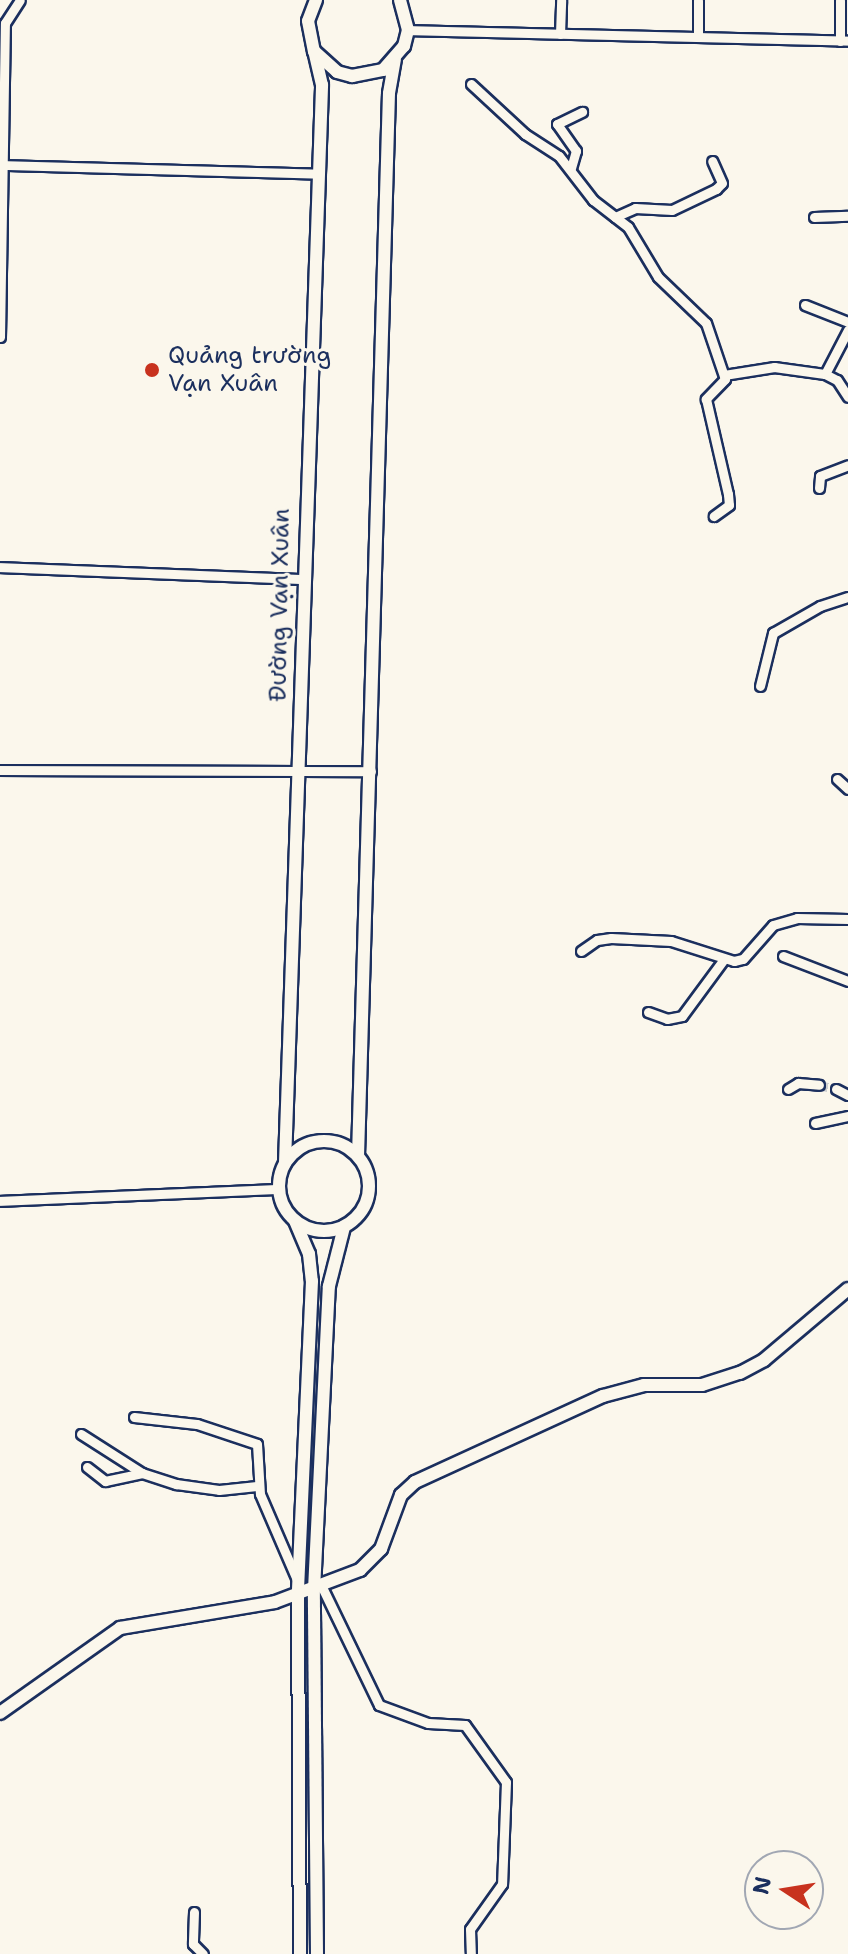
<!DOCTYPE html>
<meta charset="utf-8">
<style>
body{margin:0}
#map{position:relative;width:848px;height:1954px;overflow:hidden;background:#fbf7ec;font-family:"Shantell Sans",sans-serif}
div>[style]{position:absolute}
.street-tunnel>*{height:9px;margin-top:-4.5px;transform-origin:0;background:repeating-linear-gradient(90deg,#cecfd0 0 9px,transparent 0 13.5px)}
.roads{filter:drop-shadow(2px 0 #1b2f5e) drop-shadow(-2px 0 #1b2f5e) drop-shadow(0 2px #1b2f5e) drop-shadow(0 -2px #1b2f5e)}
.street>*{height:9px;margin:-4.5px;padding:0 4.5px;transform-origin:4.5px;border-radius:4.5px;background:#fbf7ec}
.secondary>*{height:12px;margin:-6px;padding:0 6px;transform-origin:6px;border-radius:6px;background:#fbf7ec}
.secondary>.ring{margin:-6px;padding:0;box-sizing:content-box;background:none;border:12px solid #fbf7ec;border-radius:50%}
.dots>*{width:22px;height:22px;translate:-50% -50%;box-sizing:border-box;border:4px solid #fbf7ec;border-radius:50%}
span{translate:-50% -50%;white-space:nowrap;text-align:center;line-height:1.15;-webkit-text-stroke:6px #fbf7ec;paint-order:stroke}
.poi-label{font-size:24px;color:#1b2f5e}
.left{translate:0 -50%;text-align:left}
.street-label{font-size:24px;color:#1b2f5e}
.north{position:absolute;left:744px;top:1850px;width:80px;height:80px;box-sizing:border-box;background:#fbf7ec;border:2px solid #a1a7b3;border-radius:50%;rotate:282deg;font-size:22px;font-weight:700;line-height:32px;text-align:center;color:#1b2f5e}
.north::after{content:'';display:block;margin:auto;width:28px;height:36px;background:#c8321e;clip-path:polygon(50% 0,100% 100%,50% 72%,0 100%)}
</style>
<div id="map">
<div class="street-tunnel">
<i style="left:819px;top:1085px;width:17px;rotate:13deg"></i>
</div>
<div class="roads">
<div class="street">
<i style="left:840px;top:0;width:41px;rotate:90deg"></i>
<i style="left:408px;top:30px;width:440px;rotate:1.4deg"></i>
<i style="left:560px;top:34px;width:34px;rotate:-88deg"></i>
<i style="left:698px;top:37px;width:37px;rotate:-90deg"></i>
<i style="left:471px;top:84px;width:74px;rotate:42.8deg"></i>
<i style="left:525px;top:134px;width:40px;rotate:32.9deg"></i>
<i style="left:559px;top:156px;width:56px;rotate:52.3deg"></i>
<i style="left:593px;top:200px;width:44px;rotate:37.6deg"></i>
<i style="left:628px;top:227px;width:58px;rotate:59deg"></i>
<i style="left:658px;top:277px;width:66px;rotate:43.8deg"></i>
<i style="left:706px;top:323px;width:59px;rotate:71.3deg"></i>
<i style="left:725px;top:379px;width:28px;rotate:134deg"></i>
<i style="left:706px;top:399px;width:98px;rotate:77deg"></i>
<i style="left:728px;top:494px;width:11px;rotate:85deg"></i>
<i style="left:729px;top:505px;width:19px;rotate:144deg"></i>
<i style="left:3px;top:165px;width:313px;rotate:1.6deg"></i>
<i style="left:571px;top:168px;width:18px;rotate:-74deg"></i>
<i style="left:576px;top:151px;width:33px;rotate:-125deg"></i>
<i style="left:557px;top:124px;width:28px;rotate:-26deg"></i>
<i style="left:615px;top:217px;width:22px;rotate:-24deg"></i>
<i style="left:635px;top:208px;width:37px;rotate:3deg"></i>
<i style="left:672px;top:210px;width:49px;rotate:-25.5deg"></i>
<i style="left:716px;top:189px;width:8px;rotate:-45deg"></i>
<i style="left:722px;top:183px;width:24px;rotate:-114deg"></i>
<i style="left:814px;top:217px;width:34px;rotate:-2deg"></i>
<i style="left:805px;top:305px;width:46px;rotate:21.6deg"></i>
<i style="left:0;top:337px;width:314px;rotate:-89.1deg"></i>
<i style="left:5px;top:23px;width:27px;rotate:-57deg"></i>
<i style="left:825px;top:374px;width:50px;rotate:-62.4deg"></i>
<i style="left:724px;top:375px;width:51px;rotate:-9.1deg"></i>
<i style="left:774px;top:367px;width:51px;rotate:7.8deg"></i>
<i style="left:825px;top:374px;width:13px;rotate:27deg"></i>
<i style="left:837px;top:380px;width:20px;rotate:57deg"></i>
<i style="left:819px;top:488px;width:12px;rotate:-85deg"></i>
<i style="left:820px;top:476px;width:30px;rotate:-21deg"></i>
<i style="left:0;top:567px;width:302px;rotate:2.3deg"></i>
<i style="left:760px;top:686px;width:55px;rotate:-76.2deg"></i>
<i style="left:773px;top:633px;width:54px;rotate:-29.9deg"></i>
<i style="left:820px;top:606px;width:29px;rotate:-18deg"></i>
<i style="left:0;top:770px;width:371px;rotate:0.2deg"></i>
<i style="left:837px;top:779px;width:15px;rotate:42deg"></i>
<i style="left:581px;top:951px;width:19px;rotate:-35deg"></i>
<i style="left:597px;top:940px;width:14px;rotate:-8deg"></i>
<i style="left:611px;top:938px;width:60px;rotate:2.9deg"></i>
<i style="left:671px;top:941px;width:66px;rotate:17.6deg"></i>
<i style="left:734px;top:961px;width:9px;rotate:-13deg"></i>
<i style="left:743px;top:959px;width:45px;rotate:-48.6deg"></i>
<i style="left:773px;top:925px;width:25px;rotate:-16deg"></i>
<i style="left:797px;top:918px;width:51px;rotate:1.1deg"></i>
<i style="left:783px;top:956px;width:70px;rotate:21deg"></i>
<i style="left:648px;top:1012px;width:20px;rotate:20deg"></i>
<i style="left:667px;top:1019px;width:15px;rotate:-11deg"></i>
<i style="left:682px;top:1016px;width:71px;rotate:-53.6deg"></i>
<i style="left:788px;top:1089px;width:12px;rotate:-31deg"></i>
<i style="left:798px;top:1083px;width:21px;rotate:5deg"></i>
<i style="left:836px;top:1089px;width:13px;rotate:27deg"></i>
<i style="left:815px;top:1123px;width:34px;rotate:-12deg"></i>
<i style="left:0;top:1201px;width:278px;rotate:-2.5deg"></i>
<i style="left:134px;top:1417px;width:63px;rotate:6.3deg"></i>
<i style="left:197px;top:1424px;width:63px;rotate:18.4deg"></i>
<i style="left:257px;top:1444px;width:50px;rotate:86.6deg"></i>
<i style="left:260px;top:1494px;width:94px;rotate:66.7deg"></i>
<i style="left:81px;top:1434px;width:72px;rotate:32.6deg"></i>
<i style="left:142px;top:1473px;width:36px;rotate:18deg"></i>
<i style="left:176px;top:1484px;width:43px;rotate:7.9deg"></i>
<i style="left:219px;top:1490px;width:38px;rotate:-6deg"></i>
<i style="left:87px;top:1467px;width:23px;rotate:38deg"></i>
<i style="left:105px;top:1481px;width:38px;rotate:-12deg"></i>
<i style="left:322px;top:1587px;width:131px;rotate:64.2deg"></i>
<i style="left:379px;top:1705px;width:52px;rotate:20.2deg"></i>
<i style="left:428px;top:1723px;width:37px;rotate:3deg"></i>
<i style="left:465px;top:1725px;width:70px;rotate:54.3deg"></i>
<i style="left:506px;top:1782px;width:102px;rotate:92.2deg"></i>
<i style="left:502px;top:1884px;width:55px;rotate:125.4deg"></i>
<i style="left:470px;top:1929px;width:25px;rotate:88deg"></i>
<i style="left:194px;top:1912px;width:32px;rotate:92deg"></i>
<i style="left:193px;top:1944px;width:14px;rotate:45deg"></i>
</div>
<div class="secondary">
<i style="left:316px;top:0;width:22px;rotate:111deg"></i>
<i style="left:308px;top:21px;width:31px;rotate:79deg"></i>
<i style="left:314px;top:51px;width:31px;rotate:42deg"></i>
<i style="left:337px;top:72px;width:16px;rotate:15deg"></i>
<i style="left:352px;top:76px;width:32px;rotate:-11deg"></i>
<i style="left:383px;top:70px;width:32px;rotate:-49deg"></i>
<i style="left:404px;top:46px;width:16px;rotate:-76deg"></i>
<i style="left:408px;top:30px;width:31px;rotate:-105deg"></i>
<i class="ring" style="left:279px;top:1141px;width:78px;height:78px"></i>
<i style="left:358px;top:1156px;width:1063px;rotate:-88.33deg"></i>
<i style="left:389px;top:93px;width:34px;rotate:-80deg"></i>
<i style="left:285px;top:1163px;width:1079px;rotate:-88.03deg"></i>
<i style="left:322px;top:85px;width:35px;rotate:-103deg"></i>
<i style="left:295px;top:1221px;width:36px;rotate:67deg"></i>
<i style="left:309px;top:1254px;width:27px;rotate:84deg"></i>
<i style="left:312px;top:1281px;width:314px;rotate:92.6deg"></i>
<i style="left:298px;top:1595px;width:359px;rotate:89.7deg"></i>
<i style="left:0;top:1713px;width:147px;rotate:-35.3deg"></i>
<i style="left:120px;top:1628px;width:157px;rotate:-9.5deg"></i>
<i style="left:275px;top:1602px;width:91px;rotate:-20.6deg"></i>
<i style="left:360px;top:1570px;width:30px;rotate:-45deg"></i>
<i style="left:381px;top:1549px;width:58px;rotate:-69.7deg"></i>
<i style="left:401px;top:1495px;width:19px;rotate:-43deg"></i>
<i style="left:415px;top:1482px;width:207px;rotate:-24.6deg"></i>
<i style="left:603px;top:1396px;width:42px;rotate:-15deg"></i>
<i style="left:644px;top:1385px;width:58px"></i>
<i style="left:702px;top:1385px;width:40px;rotate:-18deg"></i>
<i style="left:740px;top:1373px;width:27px;rotate:-28deg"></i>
<i style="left:764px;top:1360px;width:110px;rotate:-40.2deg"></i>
<i style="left:317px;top:1954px;width:364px;rotate:-90.5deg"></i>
<i style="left:314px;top:1590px;width:304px;rotate:-87.2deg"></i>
<i style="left:329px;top:1286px;width:61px;rotate:-75.7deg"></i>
</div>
</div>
<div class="dots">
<i style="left:152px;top:370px;background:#c8321e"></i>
</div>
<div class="poi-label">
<span class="left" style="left:168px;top:370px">Quảng trường<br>Vạn Xuân</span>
</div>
<div class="street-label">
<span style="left:280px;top:605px;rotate:-89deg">Đường Vạn Xuân</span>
</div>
<div class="north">N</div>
</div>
